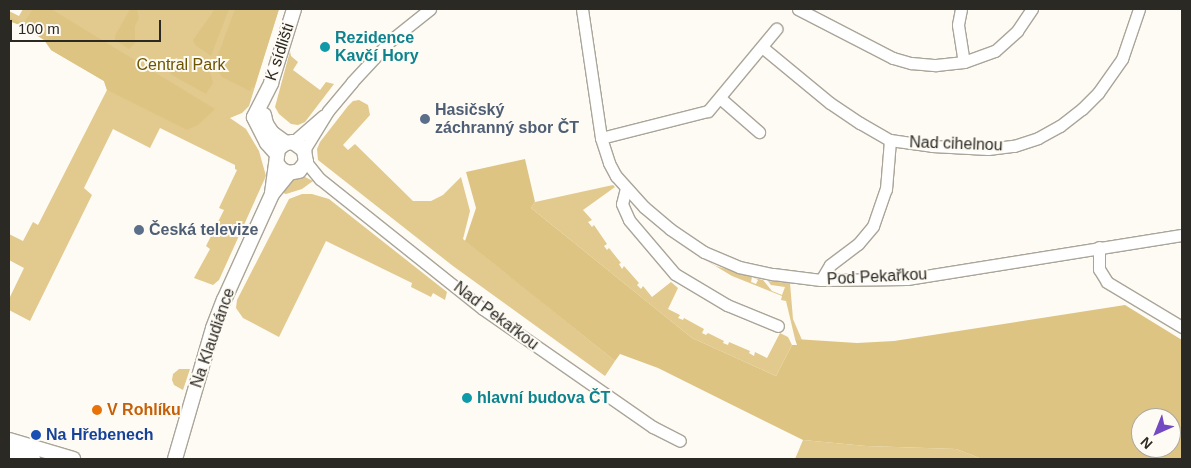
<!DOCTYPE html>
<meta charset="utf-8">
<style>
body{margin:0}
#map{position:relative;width:1191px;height:468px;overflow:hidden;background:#fefbf4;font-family:Helvetica,sans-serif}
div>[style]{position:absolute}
.green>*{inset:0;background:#e2c98d}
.forest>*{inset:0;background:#dec483}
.roads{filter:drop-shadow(1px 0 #aaa599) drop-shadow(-1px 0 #aaa599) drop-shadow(0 1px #aaa599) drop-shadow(0 -1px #aaa599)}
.minor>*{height:11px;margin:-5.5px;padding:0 5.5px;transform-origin:5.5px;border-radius:5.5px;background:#fff}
.tertiary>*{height:14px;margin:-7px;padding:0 7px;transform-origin:7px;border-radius:7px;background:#fff}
.dots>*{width:14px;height:14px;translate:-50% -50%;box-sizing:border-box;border:2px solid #fefbf4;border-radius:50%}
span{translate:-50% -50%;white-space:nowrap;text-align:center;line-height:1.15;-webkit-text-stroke:4px #fefbf4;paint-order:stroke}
.culture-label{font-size:16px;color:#0d838f;font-weight:700}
.left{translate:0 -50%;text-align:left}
.street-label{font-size:16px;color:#2b2924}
.park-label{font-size:16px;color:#6d5400}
.service-label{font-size:16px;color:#4e5e75;font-weight:700}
.food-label{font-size:16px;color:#c56008;font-weight:700}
.transit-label{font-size:16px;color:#164399;font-weight:700}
.frame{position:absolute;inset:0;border:10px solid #2b2924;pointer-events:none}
.north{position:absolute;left:1131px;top:408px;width:50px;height:50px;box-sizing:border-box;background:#fefbf4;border:1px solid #aaa7a1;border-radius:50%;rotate:224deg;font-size:14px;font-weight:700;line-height:20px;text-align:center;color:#2b2924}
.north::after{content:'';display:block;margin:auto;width:18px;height:22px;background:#734ac2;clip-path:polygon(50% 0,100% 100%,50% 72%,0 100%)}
.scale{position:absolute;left:10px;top:20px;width:151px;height:22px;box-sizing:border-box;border:2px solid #2b2924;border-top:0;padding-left:6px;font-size:15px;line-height:18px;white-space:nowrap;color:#2b2924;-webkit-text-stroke:4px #fefbf4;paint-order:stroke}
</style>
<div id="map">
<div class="green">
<i style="clip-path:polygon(23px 9px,279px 9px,249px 106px,242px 113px,230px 118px,246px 129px,259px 151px,266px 176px,219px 280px,213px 285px,194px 278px,210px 249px,206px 246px,224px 210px,219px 208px,237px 170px,235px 169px,235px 165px,160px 128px,150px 148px,113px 129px,84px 188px,92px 195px,30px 321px,9px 310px,9px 299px,24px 268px,9px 260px,9px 234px,23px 241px,33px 222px,38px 225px,107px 90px,104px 81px,51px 50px,54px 35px,9px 21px,9px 11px,19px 16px)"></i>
<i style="clip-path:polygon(290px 51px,291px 56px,298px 62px,293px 70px,320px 90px,326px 82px,334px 84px,305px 122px,298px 125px,291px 124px,279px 114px,275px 107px)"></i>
<i style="clip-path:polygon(359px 100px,368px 105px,370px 115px,343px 145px,348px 150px,355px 144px,413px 201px,431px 201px,443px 195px,461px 177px,470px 211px,463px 239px,615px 361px,605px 376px,453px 266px,318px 160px,317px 149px,320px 142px,348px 106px,353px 101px)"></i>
<i style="clip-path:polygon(303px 176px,313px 181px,302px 189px,286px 194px,280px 192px,290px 180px)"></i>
<i style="clip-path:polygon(613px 185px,615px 187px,583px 210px,592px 220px,588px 222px,592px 227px,594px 225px,607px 244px,604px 246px,607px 250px,609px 248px,621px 263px,619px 264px,622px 269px,624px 266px,639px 283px,637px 285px,641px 289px,643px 286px,652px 297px,671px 282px,678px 288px,668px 309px,680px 315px,678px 318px,683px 320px,684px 318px,704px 329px,702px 333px,706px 335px,708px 333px,724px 341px,723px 343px,728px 345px,729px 342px,750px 351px,749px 353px,754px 356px,755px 352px,767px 358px,780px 333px,788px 337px,792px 345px,776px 376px,692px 338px,531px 208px,535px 202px)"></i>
<i style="clip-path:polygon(302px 194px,312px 194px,329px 199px,447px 292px,445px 300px,433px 293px,431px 297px,411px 287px,412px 283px,326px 241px,279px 337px,243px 318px,236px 308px,237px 300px,289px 199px)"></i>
<i style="clip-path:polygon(677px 243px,716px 266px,752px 277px,751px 282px,756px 284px,758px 280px,754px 278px,763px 280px,772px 291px,782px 295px,785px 287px,771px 285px,768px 281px,790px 283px,793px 319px,802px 340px,795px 339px,786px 301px,781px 300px,782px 296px,732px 276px)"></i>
<i style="clip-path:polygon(179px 369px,190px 369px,183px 390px,174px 385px,172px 380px,173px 374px)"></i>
<i style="clip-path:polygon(803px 440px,866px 446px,956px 449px,982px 459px,795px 459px)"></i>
</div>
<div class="forest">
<i style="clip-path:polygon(33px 9px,51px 9px,215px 109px,198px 125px,187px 130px,107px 90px,104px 81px,51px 50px,44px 40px,22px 26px,9px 21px,9px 17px,23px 24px)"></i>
<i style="clip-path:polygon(130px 9px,137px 9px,139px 18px,135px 26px,135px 43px,129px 49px,115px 40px,115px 36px)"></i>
<i style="clip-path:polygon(215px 9px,229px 9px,211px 56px,195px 45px,193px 40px)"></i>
<i style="clip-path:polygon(235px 9px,279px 9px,254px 88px,252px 87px,250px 91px,222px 77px,214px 66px)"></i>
<i style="clip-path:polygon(187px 59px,197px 64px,208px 64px,213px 83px,206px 94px,170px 74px,177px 63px)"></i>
<i style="clip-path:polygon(evenodd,525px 159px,535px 202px,531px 208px,692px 338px,776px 376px,792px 345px,797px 345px,795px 339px,857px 343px,894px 341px,1125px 305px,1182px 340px,1182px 459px,982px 459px,956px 449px,866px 446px,803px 440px,658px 368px,620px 354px,615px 361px,465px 241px,476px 208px,466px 172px,525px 159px,1141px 418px,1171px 418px,1171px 448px,1141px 448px,1141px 418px)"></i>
</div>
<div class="roads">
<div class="minor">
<i style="left:582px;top:9px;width:130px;rotate:81.6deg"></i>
<i style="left:601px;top:138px;width:26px;rotate:72deg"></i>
<i style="left:609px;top:163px;width:15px;rotate:62deg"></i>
<i style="left:616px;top:176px;width:42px;rotate:47.9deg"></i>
<i style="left:644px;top:207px;width:34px;rotate:40deg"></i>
<i style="left:670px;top:229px;width:41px;rotate:34.1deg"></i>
<i style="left:704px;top:252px;width:38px;rotate:23deg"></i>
<i style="left:739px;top:267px;width:35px;rotate:12deg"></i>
<i style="left:773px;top:274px;width:48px;rotate:7.1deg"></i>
<i style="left:821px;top:280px;width:86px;rotate:-0.7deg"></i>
<i style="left:907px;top:279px;width:278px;rotate:-9.1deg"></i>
<i style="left:798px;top:9px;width:107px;rotate:27.3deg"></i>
<i style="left:893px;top:58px;width:19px;rotate:16deg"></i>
<i style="left:911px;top:63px;width:25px;rotate:5deg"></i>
<i style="left:936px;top:65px;width:28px;rotate:-6deg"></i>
<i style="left:964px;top:62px;width:33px;rotate:-20deg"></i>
<i style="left:995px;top:51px;width:30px;rotate:-42deg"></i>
<i style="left:1017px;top:31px;width:27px;rotate:-56deg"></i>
<i style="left:961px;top:9px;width:16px;rotate:101deg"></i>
<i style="left:958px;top:25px;width:37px;rotate:81deg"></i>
<i style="left:762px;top:47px;width:88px;rotate:39.5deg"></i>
<i style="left:830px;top:103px;width:36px;rotate:34deg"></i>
<i style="left:860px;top:123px;width:34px;rotate:30deg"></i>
<i style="left:890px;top:140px;width:42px;rotate:8.1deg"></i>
<i style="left:932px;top:146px;width:56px;rotate:3.1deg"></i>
<i style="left:988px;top:149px;width:26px;rotate:-7deg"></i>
<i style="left:1014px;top:146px;width:25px;rotate:-18deg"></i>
<i style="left:1038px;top:138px;width:25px;rotate:-29deg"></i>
<i style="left:1060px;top:126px;width:28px;rotate:-38deg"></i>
<i style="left:1082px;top:109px;width:23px;rotate:-45deg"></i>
<i style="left:1098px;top:93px;width:42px;rotate:-54.8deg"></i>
<i style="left:1122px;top:59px;width:53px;rotate:-71.2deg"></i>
<i style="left:720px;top:98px;width:52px;rotate:41.1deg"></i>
<i style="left:601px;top:138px;width:110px;rotate:-14.2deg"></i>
<i style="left:708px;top:111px;width:107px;rotate:-50.3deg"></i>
<i style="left:293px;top:142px;width:40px;rotate:-41deg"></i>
<i style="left:304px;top:150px;width:46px;rotate:-58.4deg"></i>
<i style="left:328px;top:111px;width:38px;rotate:-50deg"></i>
<i style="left:352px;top:82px;width:57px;rotate:-47.1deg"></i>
<i style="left:391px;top:40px;width:50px;rotate:-38.5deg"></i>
<i style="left:306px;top:162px;width:22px;rotate:51deg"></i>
<i style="left:320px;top:179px;width:208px;rotate:38.6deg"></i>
<i style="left:483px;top:309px;width:207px;rotate:34.8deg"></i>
<i style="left:653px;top:427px;width:30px;rotate:27deg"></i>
<i style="left:626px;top:188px;width:16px;rotate:104deg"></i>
<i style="left:622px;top:204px;width:17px;rotate:66deg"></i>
<i style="left:629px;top:220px;width:71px;rotate:49.6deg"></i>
<i style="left:675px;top:274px;width:61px;rotate:30.8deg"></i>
<i style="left:727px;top:305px;width:55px;rotate:22.4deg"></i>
<i style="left:1099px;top:247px;width:22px;rotate:90deg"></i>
<i style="left:1099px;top:269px;width:15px;rotate:58deg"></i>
<i style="left:1107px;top:282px;width:87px;rotate:31deg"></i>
<i style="left:821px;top:280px;width:17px;rotate:-59deg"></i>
<i style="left:830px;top:265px;width:35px;rotate:-37deg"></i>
<i style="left:858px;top:244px;width:23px;rotate:-50deg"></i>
<i style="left:873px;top:226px;width:39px;rotate:-71deg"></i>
<i style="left:886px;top:189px;width:49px;rotate:-85.3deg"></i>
</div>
<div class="tertiary">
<i style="left:264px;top:115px;width:9px;rotate:77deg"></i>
<i style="left:266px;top:124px;width:11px;rotate:56deg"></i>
<i style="left:272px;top:133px;width:17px;rotate:36deg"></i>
<i style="left:276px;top:153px;width:13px;rotate:-132deg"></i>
<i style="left:267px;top:143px;width:29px;rotate:-117deg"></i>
<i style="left:254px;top:117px;width:38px;rotate:-63deg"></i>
<i style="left:271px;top:83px;width:77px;rotate:-72.7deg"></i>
<i style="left:272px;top:193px;width:44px;rotate:-82.2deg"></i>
<i style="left:278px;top:149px;width:10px;rotate:-37deg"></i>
<i style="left:286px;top:143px;width:7px;rotate:-8deg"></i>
<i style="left:293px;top:142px;width:14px;rotate:36deg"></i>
<i style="left:304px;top:150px;width:12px;rotate:81deg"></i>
<i style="left:306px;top:162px;width:11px;rotate:128deg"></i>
<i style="left:299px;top:171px;width:10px;rotate:169deg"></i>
<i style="left:289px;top:173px;width:8px;rotate:-157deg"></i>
<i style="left:282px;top:170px;width:8px;rotate:-130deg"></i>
<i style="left:9px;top:440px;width:67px;rotate:16.5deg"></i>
<i style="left:9px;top:452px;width:25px;rotate:16deg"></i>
<i style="left:175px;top:459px;width:136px;rotate:-73.8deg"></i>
<i style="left:213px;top:328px;width:30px;rotate:-69deg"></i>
<i style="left:224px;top:300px;width:116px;rotate:-65.6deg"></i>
<i style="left:272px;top:194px;width:27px;rotate:-51deg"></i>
</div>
</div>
<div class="dots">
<i style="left:325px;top:47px;background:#0f9aa8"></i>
<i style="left:425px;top:119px;background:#5c6f8a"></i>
<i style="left:139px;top:230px;background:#5c6f8a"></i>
<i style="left:467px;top:398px;background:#0f9aa8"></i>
<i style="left:97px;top:410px;background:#e8710a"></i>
<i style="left:36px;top:435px;background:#1a4fb4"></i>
</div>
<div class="culture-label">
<span class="left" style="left:335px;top:47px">Rezidence<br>Kavčí Hory</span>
<span class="left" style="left:477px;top:398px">hlavní budova ČT</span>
</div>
<div class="street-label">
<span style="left:280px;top:52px;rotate:-72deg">K sídlišti</span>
<span style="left:956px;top:144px;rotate:2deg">Nad cihelnou</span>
<span style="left:877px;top:277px;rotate:-3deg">Pod Pekařkou</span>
<span style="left:496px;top:316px;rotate:37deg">Nad Pekařkou</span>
<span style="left:213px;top:338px;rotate:-71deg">Na Klaudiánce</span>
</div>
<div class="park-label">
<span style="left:181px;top:65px">Central Park</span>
</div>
<div class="service-label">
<span class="left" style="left:435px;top:119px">Hasičský<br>záchranný sbor ČT</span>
<span class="left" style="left:149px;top:230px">Česká televize</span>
</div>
<div class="food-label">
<span class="left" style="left:107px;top:410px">V Rohlíku</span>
</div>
<div class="transit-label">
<span class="left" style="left:46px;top:435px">Na Hřebenech</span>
</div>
<div class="frame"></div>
<div class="north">N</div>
<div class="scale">100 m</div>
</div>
